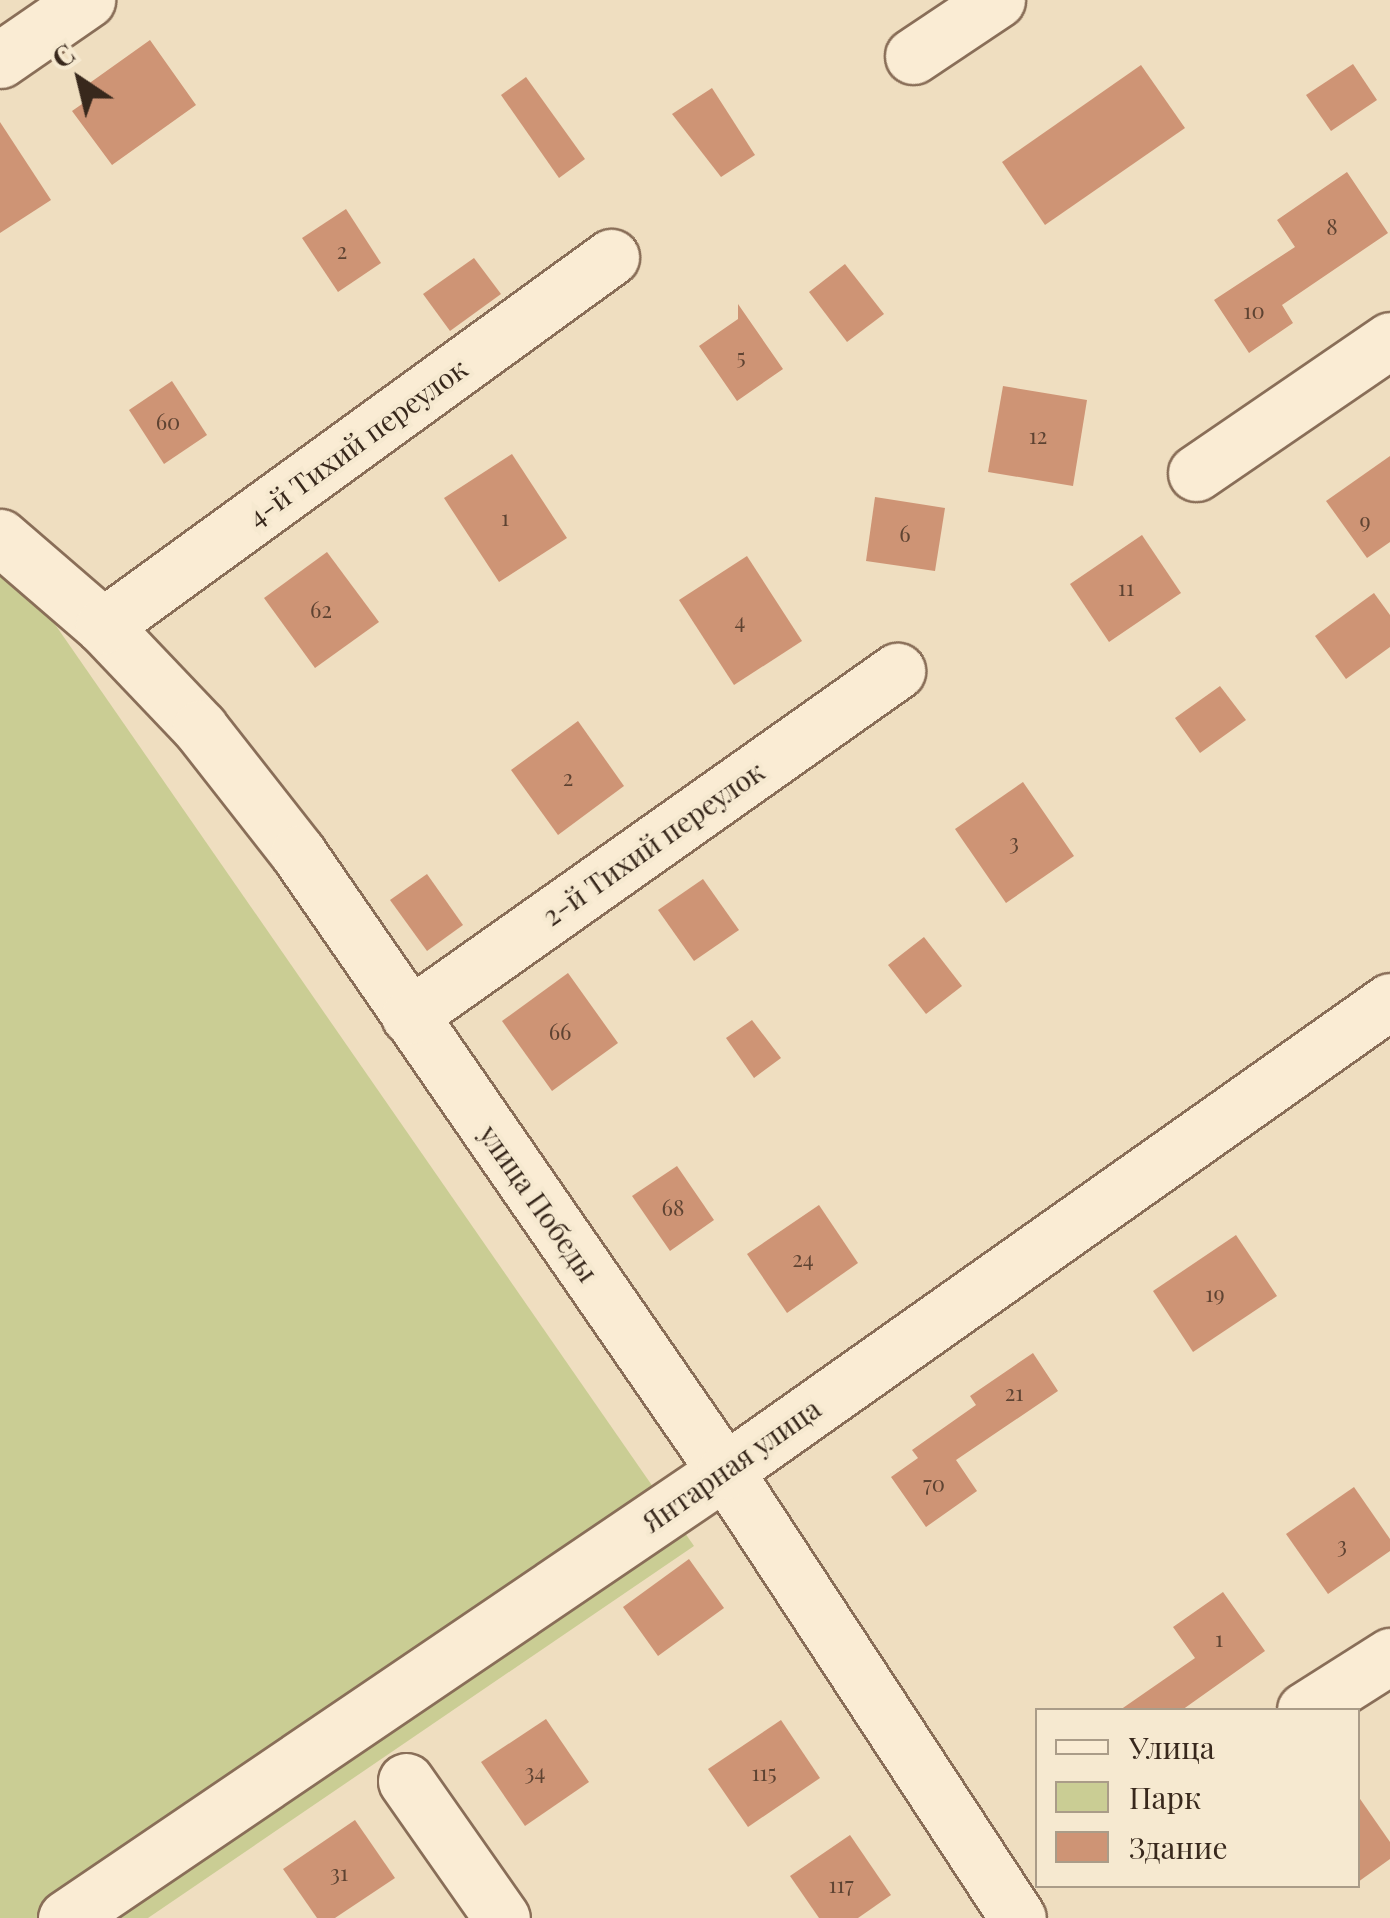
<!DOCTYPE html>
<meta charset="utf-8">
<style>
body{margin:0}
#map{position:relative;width:1390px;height:1918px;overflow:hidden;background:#efdec0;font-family:"Playfair Display",serif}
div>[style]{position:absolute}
.green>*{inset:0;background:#cacd94}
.building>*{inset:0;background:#ce9475}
.roads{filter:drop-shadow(2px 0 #896e58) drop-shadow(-2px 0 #896e58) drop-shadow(0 2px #896e58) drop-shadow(0 -2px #896e58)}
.minor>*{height:55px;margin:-27.5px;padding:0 27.5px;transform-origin:27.5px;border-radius:27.5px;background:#faecd4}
span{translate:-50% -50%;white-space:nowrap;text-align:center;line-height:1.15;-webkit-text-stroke:8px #f6e9d0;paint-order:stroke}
.number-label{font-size:22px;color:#5e4332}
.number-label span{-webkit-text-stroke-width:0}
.street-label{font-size:28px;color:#38281c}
.legend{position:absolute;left:1035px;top:1708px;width:325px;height:180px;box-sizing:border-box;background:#f6e9d0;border:2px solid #aa9c88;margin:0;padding:12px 18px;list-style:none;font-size:30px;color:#38281c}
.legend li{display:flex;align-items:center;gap:20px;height:50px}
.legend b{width:50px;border:2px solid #aa9c88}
.north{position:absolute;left:30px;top:30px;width:100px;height:100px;-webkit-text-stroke:8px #f6e9d0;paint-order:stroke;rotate:325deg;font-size:28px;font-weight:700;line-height:40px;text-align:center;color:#38281c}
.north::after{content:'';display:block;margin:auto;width:35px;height:45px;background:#38281c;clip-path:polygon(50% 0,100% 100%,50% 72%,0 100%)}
</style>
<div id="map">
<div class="green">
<i style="clip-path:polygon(0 545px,694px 1546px,148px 1918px,0 1918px)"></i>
</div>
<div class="building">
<i style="clip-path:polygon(150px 40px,196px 105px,112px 165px,72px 111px,92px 97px,84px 87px)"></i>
<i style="clip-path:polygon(1353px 64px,1377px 100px,1331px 131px,1306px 95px)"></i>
<i style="clip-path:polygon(1141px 65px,1185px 128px,1045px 225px,1002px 162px)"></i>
<i style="clip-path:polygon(526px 77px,585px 159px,559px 178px,501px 95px)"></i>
<i style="clip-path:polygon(712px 88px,755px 155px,721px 177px,672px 114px)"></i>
<i style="clip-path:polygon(0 122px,51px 200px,0 233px)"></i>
<i style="clip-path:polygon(1347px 172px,1388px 233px,1282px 305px,1293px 323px,1249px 353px,1214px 300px,1295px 247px,1277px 220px)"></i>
<i style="clip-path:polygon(346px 209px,381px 263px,338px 292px,302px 238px)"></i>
<i style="clip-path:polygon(474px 258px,501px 294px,450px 331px,423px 294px)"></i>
<i style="clip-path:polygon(845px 264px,884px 314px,847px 342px,809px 292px)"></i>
<i style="clip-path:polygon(738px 304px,783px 369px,737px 401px,699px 346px,738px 319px)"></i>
<i style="clip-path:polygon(172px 381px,207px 435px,164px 464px,129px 410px)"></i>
<i style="clip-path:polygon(1003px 386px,1087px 400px,1073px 486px,988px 472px)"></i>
<i style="clip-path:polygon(512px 454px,567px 538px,499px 582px,444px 498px)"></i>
<i style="clip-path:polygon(1390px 456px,1390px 542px,1367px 558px,1326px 501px)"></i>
<i style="clip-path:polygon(875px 497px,945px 508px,935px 571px,866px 561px)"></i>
<i style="clip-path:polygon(1142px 535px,1181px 593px,1109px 642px,1070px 584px)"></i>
<i style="clip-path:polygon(327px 552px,379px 622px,315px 668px,264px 598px)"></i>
<i style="clip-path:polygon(747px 556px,802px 641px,734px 685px,679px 600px)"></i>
<i style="clip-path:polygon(1374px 593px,1390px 615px,1390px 647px,1346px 679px,1315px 636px)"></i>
<i style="clip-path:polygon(1220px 686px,1246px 720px,1200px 753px,1175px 718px)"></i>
<i style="clip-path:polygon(578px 721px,624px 786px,558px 835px,511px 770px)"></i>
<i style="clip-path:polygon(1023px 782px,1074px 856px,1006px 903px,955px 829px)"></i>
<i style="clip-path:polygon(427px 874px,463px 925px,427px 951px,390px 900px)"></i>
<i style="clip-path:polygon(703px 879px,739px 930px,694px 961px,658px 910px)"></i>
<i style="clip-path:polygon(924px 937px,962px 986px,926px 1014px,888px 965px)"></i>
<i style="clip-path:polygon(568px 973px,618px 1043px,552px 1091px,502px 1021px)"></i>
<i style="clip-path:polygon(752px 1020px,781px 1058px,754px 1078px,726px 1038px)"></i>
<i style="clip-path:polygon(677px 1166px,714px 1220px,670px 1251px,632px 1196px)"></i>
<i style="clip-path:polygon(819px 1205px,858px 1263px,787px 1313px,747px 1254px)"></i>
<i style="clip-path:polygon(1236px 1235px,1277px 1296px,1193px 1352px,1153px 1291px)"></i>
<i style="clip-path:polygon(1033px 1353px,1058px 1391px,956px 1460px,977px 1491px,926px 1527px,891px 1477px,918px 1458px,912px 1450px,976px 1405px,970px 1396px)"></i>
<i style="clip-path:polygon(1354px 1487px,1390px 1539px,1390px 1551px,1328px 1594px,1286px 1534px)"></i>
<i style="clip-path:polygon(689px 1559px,724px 1608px,658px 1656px,623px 1607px)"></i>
<i style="clip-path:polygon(1223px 1592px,1265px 1651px,1182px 1710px,1120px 1710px,1195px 1658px,1173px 1627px)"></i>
<i style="clip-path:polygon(546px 1719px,589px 1782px,525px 1826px,481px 1762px)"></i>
<i style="clip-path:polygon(781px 1720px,820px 1778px,748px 1827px,708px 1769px)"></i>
<i style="clip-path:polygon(1358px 1796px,1390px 1842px,1390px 1859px,1358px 1882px)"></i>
<i style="clip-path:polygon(355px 1820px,395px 1878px,335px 1918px,317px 1918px,283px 1869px)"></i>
<i style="clip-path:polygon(850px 1835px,891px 1895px,858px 1918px,819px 1918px,790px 1876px)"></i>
</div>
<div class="roads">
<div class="minor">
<i style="left:913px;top:56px;width:101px;rotate:-33.7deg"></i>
<i style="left:0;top:60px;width:106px;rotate:-34.6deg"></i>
<i style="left:1196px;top:473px;width:235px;rotate:-34.4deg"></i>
<i style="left:0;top:537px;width:136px;rotate:40.8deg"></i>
<i style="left:103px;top:626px;width:141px;rotate:46.4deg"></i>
<i style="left:200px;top:728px;width:159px;rotate:51.9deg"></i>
<i style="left:298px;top:853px;width:751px;rotate:55.36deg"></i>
<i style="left:725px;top:1471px;width:534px;rotate:56.76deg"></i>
<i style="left:103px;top:626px;width:628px;rotate:-35.99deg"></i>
<i style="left:409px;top:1016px;width:598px;rotate:-35.26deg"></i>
<i style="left:1305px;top:1710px;width:101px;rotate:-32.4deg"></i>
<i style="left:406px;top:1781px;width:167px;rotate:55deg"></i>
<i style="left:66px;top:1918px;width:796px;rotate:-34.15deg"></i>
<i style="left:725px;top:1471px;width:814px;rotate:-35.25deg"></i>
</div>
</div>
<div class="number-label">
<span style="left:1332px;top:227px">8</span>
<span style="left:342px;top:251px">2</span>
<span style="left:1254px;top:311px">10</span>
<span style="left:741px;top:357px">5</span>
<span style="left:168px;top:422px">60</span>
<span style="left:1038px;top:436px">12</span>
<span style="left:505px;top:518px">1</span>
<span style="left:1365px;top:521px">9</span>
<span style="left:905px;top:534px">6</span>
<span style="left:1126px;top:588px">11</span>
<span style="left:321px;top:610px">62</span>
<span style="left:740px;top:621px">4</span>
<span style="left:568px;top:778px">2</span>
<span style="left:1014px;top:842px">3</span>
<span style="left:560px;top:1032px">66</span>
<span style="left:673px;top:1208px">68</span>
<span style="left:803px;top:1259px">24</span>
<span style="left:1215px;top:1294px">19</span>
<span style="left:1014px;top:1393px">21</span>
<span style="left:934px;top:1484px">70</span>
<span style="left:1342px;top:1545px">3</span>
<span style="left:1219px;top:1639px">1</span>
<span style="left:535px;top:1772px">34</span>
<span style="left:764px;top:1773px">115</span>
<span style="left:339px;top:1873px">31</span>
<span style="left:841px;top:1885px">117</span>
</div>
<div class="street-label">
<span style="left:357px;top:442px;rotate:-36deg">4-й Тихий переулок</span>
<span style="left:653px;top:843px;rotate:-35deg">2-й Тихий переулок</span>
<span style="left:539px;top:1203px;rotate:55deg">улица Победы</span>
<span style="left:731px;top:1465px;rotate:-35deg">Янтарная улица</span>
</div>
<ul class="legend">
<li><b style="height:12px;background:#faecd4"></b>Улица</li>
<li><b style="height:28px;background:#cacd94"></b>Парк</li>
<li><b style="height:28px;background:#ce9475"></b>Здание</li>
</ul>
<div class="north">С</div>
</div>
